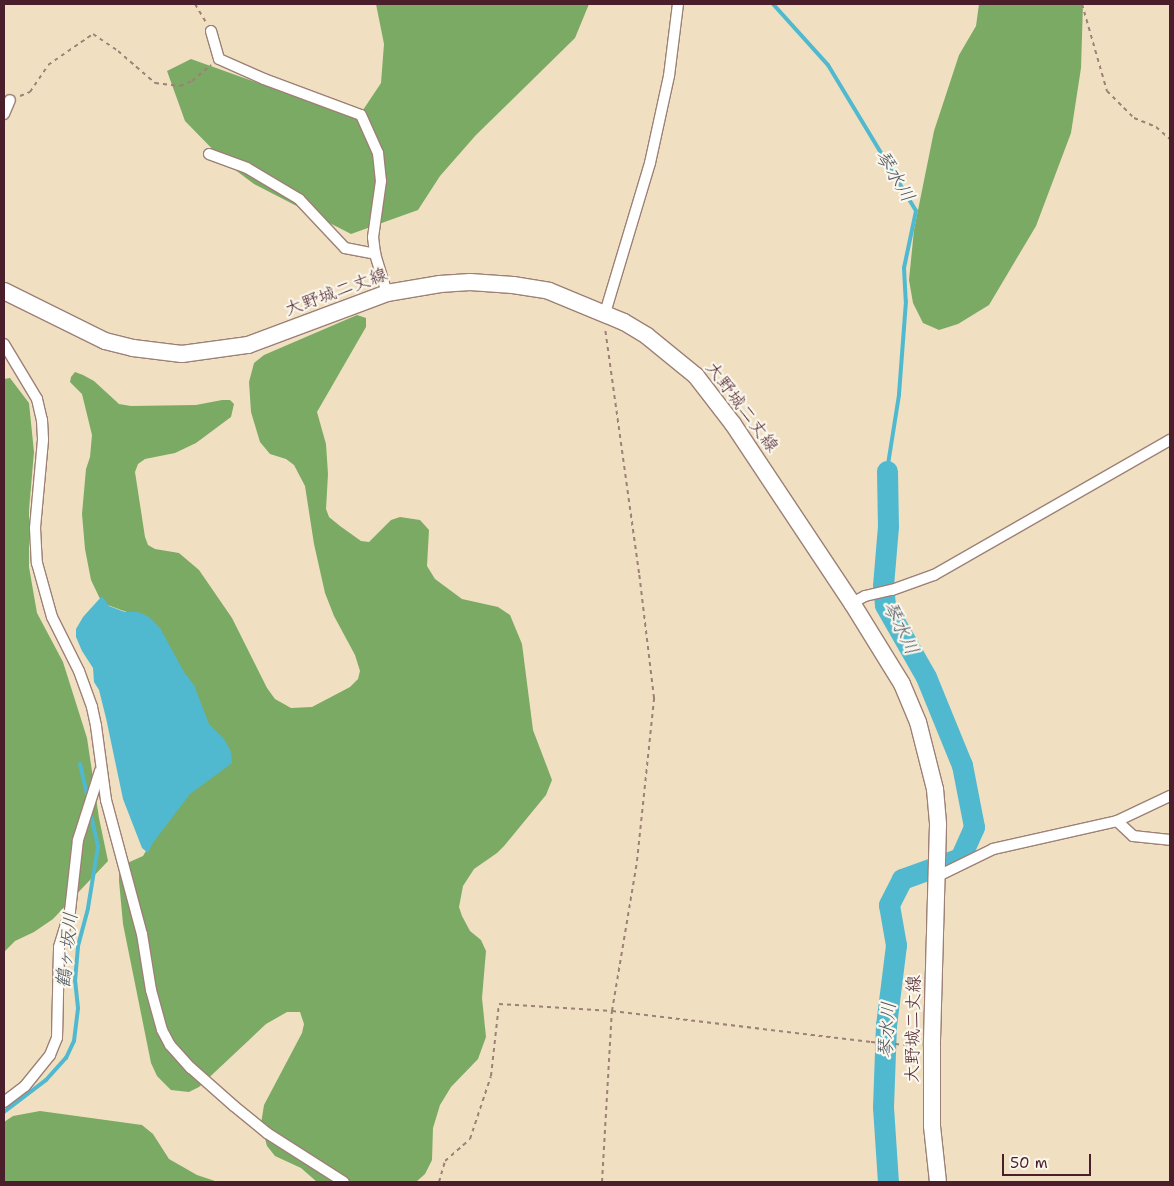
<!DOCTYPE html>
<meta charset="utf-8">
<style>
body{margin:0}
#map{position:relative;width:1174px;height:1186px;overflow:hidden;background:#f0e0c1;font-family:"Shantell Sans","Klee One",sans-serif}
div>[style]{position:absolute}
.forest>*{inset:0;background:#7aaa64}
.water>*{inset:0;background:#51b9cf}
.stream>*{height:4px;margin:-2px;padding:0 2px;transform-origin:2px;border-radius:2px;background:#51b9cf}
.river>*{height:21px;margin:-10.5px;padding:0 10.5px;transform-origin:10.5px;border-radius:10.5px;background:#51b9cf}
.path>*{height:2px;margin-top:-1px;transform-origin:0;background:repeating-linear-gradient(90deg,#9d8076 0 4px,transparent 0 8px)}
.roads{filter:drop-shadow(1px 0 #9d8076) drop-shadow(-1px 0 #9d8076) drop-shadow(0 1px #9d8076) drop-shadow(0 -1px #9d8076)}
.street>*{height:10px;margin:-5px;padding:0 5px;transform-origin:5px;border-radius:5px;background:#fff}
.primary>*{height:16px;margin:-8px;padding:0 8px;transform-origin:8px;border-radius:8px;background:#fff}
span{translate:-50% -50%;white-space:nowrap;text-align:center;line-height:1.15;-webkit-text-stroke:4.5px #fbf7ec;paint-order:stroke}
.street-label{font-size:18px;color:#4a1f2b}
.water-label{font-size:19px;color:#4c5564;font-style:italic}
.frame{position:absolute;inset:0;border:5px solid #4a1f2b;pointer-events:none}
.scale{position:absolute;left:1002px;top:1154px;width:89px;height:22px;box-sizing:border-box;border:2px solid #4a1f2b;border-top:0;padding-left:6px;font-size:15px;line-height:18px;white-space:nowrap;color:#4a1f2b;-webkit-text-stroke:4px #fbf7ec;paint-order:stroke}
</style>
<div id="map">
<div class="forest">
<i style="clip-path:polygon(376px 4px,589px 4px,575px 38px,476px 135px,440px 176px,418px 210px,351px 234px,254px 184px,226px 163px,185px 121px,167px 71px,191px 59px,278px 90px,363px 110px,381px 83px,384px 44px)"></i>
<i style="clip-path:polygon(979px 4px,1083px 4px,1081px 68px,1071px 133px,1036px 226px,989px 305px,958px 324px,939px 330px,923px 323px,913px 303px,909px 280px,914px 230px,934px 131px,959px 55px,976px 26px)"></i>
<i style="clip-path:polygon(357px 315px,366px 318px,366px 327px,317px 412px,326px 444px,328px 474px,326px 509px,329px 517px,340px 526px,361px 541px,369px 542px,391px 520px,400px 517px,420px 520px,429px 530px,427px 566px,435px 579px,462px 599px,498px 607px,510px 615px,522px 644px,533px 730px,552px 780px,546px 795px,504px 846px,497px 853px,474px 869px,463px 886px,459px 907px,462px 916px,470px 931px,481px 940px,486px 951px,482px 998px,486px 1037px,478px 1059px,451px 1087px,440px 1105px,433px 1128px,432px 1160px,425px 1174px,416px 1182px,317px 1182px,301px 1168px,275px 1156px,267px 1146px,261px 1124px,264px 1105px,302px 1033px,304px 1024px,300px 1012px,287px 1012px,266px 1024px,199px 1087px,189px 1092px,171px 1090px,157px 1076px,151px 1063px,123px 924px,119px 881px,119px 874px,125px 864px,143px 856px,153px 839px,135px 615px,102px 603px,91px 580px,85px 549px,82px 514px,86px 469px,90px 457px,92px 435px,82px 394px,70px 382px,71px 377px,75px 372px,83px 375px,94px 381px,119px 404px,131px 406px,196px 405px,222px 400px,230px 400px,234px 404px,231px 417px,196px 443px,175px 453px,145px 459px,138px 464px,135px 472px,145px 537px,148px 545px,155px 549px,179px 553px,199px 570px,232px 618px,267px 688px,275px 699px,291px 708px,312px 707px,350px 687px,358px 679px,360px 671px,355px 655px,334px 616px,325px 593px,314px 544px,305px 486px,294px 465px,286px 459px,270px 454px,260px 442px,251px 412px,249px 382px,254px 363px,264px 355px)"></i>
<i style="clip-path:polygon(10px 378px,29px 403px,34px 452px,29px 510px,29px 567px,37px 613px,63px 662px,87px 738px,99px 818px,108px 861px,53px 919px,34px 932px,15px 941px,4px 952px,4px 379px)"></i>
<i style="clip-path:polygon(40px 1111px,142px 1125px,153px 1134px,169px 1159px,197px 1175px,218px 1182px,4px 1182px,4px 1122px,13px 1116px)"></i>
</div>
<div class="water">
<i style="clip-path:polygon(102px 596px,109px 606px,125px 612px,138px 612px,149px 617px,160px 628px,184px 672px,194px 685px,209px 724px,224px 739px,231px 752px,232px 763px,190px 794px,152px 844px,148px 853px,142px 848px,123px 799px,106px 718px,99px 690px,94px 682px,93px 668px,82px 651px,76px 637px,76px 629px,83px 617px)"></i>
</div>
<div class="stream">
<i style="left:773px;top:4px;width:82px;rotate:48deg"></i>
<i style="left:828px;top:65px;width:170px;rotate:58.9deg"></i>
<i style="left:916px;top:211px;width:58px;rotate:101.9deg"></i>
<i style="left:904px;top:268px;width:33px;rotate:87deg"></i>
<i style="left:906px;top:301px;width:94px;rotate:94.3deg"></i>
<i style="left:899px;top:395px;width:77px;rotate:99deg"></i>
<i style="left:80px;top:764px;width:37px;rotate:77deg"></i>
<i style="left:4px;top:1112px;width:53px;rotate:-37.3deg"></i>
<i style="left:46px;top:1080px;width:30px;rotate:-48deg"></i>
<i style="left:66px;top:1058px;width:19px;rotate:-65deg"></i>
<i style="left:74px;top:1041px;width:33px;rotate:-83deg"></i>
<i style="left:78px;top:1008px;width:27px;rotate:-96deg"></i>
<i style="left:75px;top:981px;width:35px;rotate:-85deg"></i>
<i style="left:78px;top:946px;width:39px;rotate:-75deg"></i>
<i style="left:88px;top:908px;width:63px;rotate:-80.8deg"></i>
<i style="left:98px;top:846px;width:35px;rotate:-103deg"></i>
</div>
<div class="river">
<i style="left:887px;top:471px;width:55px;rotate:89deg"></i>
<i style="left:888px;top:526px;width:60px;rotate:94.8deg"></i>
<i style="left:883px;top:586px;width:19px;rotate:84deg"></i>
<i style="left:885px;top:605px;width:83px;rotate:60.3deg"></i>
<i style="left:926px;top:677px;width:95px;rotate:67.8deg"></i>
<i style="left:962px;top:765px;width:63px;rotate:79deg"></i>
<i style="left:974px;top:827px;width:34px;rotate:114deg"></i>
<i style="left:960px;top:858px;width:62px;rotate:160.1deg"></i>
<i style="left:902px;top:879px;width:29px;rotate:117deg"></i>
<i style="left:889px;top:905px;width:41px;rotate:80.1deg"></i>
<i style="left:896px;top:945px;width:81px;rotate:97.1deg"></i>
<i style="left:886px;top:1025px;width:82px;rotate:92.1deg"></i>
<i style="left:883px;top:1107px;width:75px;rotate:86.2deg"></i>
</div>
<div class="path">
<i style="left:195px;top:4px;width:21px;rotate:59deg"></i>
<i style="left:1082px;top:4px;width:91px;rotate:74deg"></i>
<i style="left:1107px;top:91px;width:38px;rotate:45deg"></i>
<i style="left:1134px;top:118px;width:24px;rotate:22deg"></i>
<i style="left:1156px;top:127px;width:18px;rotate:41deg"></i>
<i style="left:20px;top:96px;width:11px;rotate:-22deg"></i>
<i style="left:30px;top:92px;width:32px;rotate:-56deg"></i>
<i style="left:48px;top:65px;width:55px;rotate:-34.6deg"></i>
<i style="left:93px;top:34px;width:30px;rotate:34deg"></i>
<i style="left:118px;top:51px;width:49px;rotate:40.9deg"></i>
<i style="left:155px;top:83px;width:25px;rotate:7deg"></i>
<i style="left:180px;top:86px;width:13px;rotate:-23deg"></i>
<i style="left:192px;top:81px;width:25px;rotate:-40deg"></i>
<i style="left:439px;top:1182px;width:22px;rotate:-74deg"></i>
<i style="left:445px;top:1161px;width:33px;rotate:-41deg"></i>
<i style="left:470px;top:1139px;width:66px;rotate:-71.6deg"></i>
<i style="left:491px;top:1076px;width:72px;rotate:-83.7deg"></i>
<i style="left:499px;top:1004px;width:113px;rotate:3.5deg"></i>
<i style="left:612px;top:1011px;width:261px;rotate:6.8deg"></i>
<i style="left:871px;top:1042px;width:48px;rotate:4.8deg"></i>
<i style="left:602px;top:1182px;width:171px;rotate:-86.7deg"></i>
<i style="left:612px;top:1011px;width:152px;rotate:-80.5deg"></i>
<i style="left:637px;top:861px;width:164px;rotate:-84deg"></i>
<i style="left:654px;top:698px;width:126px;rotate:-96.8deg"></i>
<i style="left:639px;top:573px;width:247px;rotate:-97.9deg"></i>
</div>
<div class="roads">
<div class="street">
<i style="left:211px;top:31px;width:29px;rotate:74deg"></i>
<i style="left:219px;top:59px;width:49px;rotate:24deg"></i>
<i style="left:264px;top:79px;width:103px;rotate:20.4deg"></i>
<i style="left:361px;top:115px;width:42px;rotate:65.9deg"></i>
<i style="left:378px;top:153px;width:28px;rotate:84deg"></i>
<i style="left:381px;top:181px;width:57px;rotate:98.1deg"></i>
<i style="left:373px;top:237px;width:17px;rotate:83deg"></i>
<i style="left:4px;top:114px;width:15px;rotate:-67deg"></i>
<i style="left:209px;top:154px;width:40px;rotate:20.2deg"></i>
<i style="left:247px;top:168px;width:61px;rotate:30.8deg"></i>
<i style="left:299px;top:199px;width:67px;rotate:46.8deg"></i>
<i style="left:345px;top:248px;width:31px;rotate:11deg"></i>
<i style="left:375px;top:254px;width:41px;rotate:72.9deg"></i>
<i style="left:605px;top:313px;width:157px;rotate:-73.3deg"></i>
<i style="left:650px;top:163px;width:89px;rotate:-77.7deg"></i>
<i style="left:669px;top:76px;width:73px;rotate:-82.9deg"></i>
<i style="left:4px;top:344px;width:64px;rotate:59deg"></i>
<i style="left:37px;top:399px;width:22px;rotate:77deg"></i>
<i style="left:42px;top:420px;width:20px;rotate:87deg"></i>
<i style="left:43px;top:440px;width:88px;rotate:95.2deg"></i>
<i style="left:35px;top:528px;width:35px;rotate:87deg"></i>
<i style="left:37px;top:563px;width:56px;rotate:74.5deg"></i>
<i style="left:52px;top:617px;width:60px;rotate:63.4deg"></i>
<i style="left:79px;top:671px;width:38px;rotate:70deg"></i>
<i style="left:92px;top:707px;width:19px;rotate:78deg"></i>
<i style="left:96px;top:726px;width:75px;rotate:82.3deg"></i>
<i style="left:106px;top:800px;width:139px;rotate:75deg"></i>
<i style="left:142px;top:934px;width:57px;rotate:80.9deg"></i>
<i style="left:151px;top:990px;width:41px;rotate:74.6deg"></i>
<i style="left:162px;top:1030px;width:17px;rotate:62deg"></i>
<i style="left:170px;top:1045px;width:31px;rotate:48deg"></i>
<i style="left:191px;top:1068px;width:57px;rotate:41.5deg"></i>
<i style="left:234px;top:1106px;width:43px;rotate:39.3deg"></i>
<i style="left:267px;top:1133px;width:91px;rotate:32.5deg"></i>
<i style="left:852px;top:603px;width:15px;rotate:-28deg"></i>
<i style="left:865px;top:596px;width:28px;rotate:-13deg"></i>
<i style="left:892px;top:590px;width:45px;rotate:-19.7deg"></i>
<i style="left:934px;top:575px;width:272px;rotate:-29.8deg"></i>
<i style="left:1117px;top:821px;width:22px;rotate:43deg"></i>
<i style="left:1133px;top:836px;width:37px;rotate:6deg"></i>
<i style="left:938px;top:876px;width:61px;rotate:-26.1deg"></i>
<i style="left:993px;top:849px;width:127px;rotate:-12.7deg"></i>
<i style="left:1117px;top:821px;width:59px;rotate:-25.3deg"></i>
<i style="left:4px;top:1102px;width:26px;rotate:-37deg"></i>
<i style="left:25px;top:1086px;width:40px;rotate:-51deg"></i>
<i style="left:50px;top:1055px;width:18px;rotate:-68deg"></i>
<i style="left:57px;top:1038px;width:91px;rotate:-88.7deg"></i>
<i style="left:59px;top:947px;width:38px;rotate:-73deg"></i>
<i style="left:70px;top:911px;width:71px;rotate:-83.6deg"></i>
<i style="left:78px;top:840px;width:72px;rotate:-72.3deg"></i>
</div>
<div class="primary">
<i style="left:4px;top:291px;width:113px;rotate:26.3deg"></i>
<i style="left:105px;top:341px;width:29px;rotate:14deg"></i>
<i style="left:133px;top:348px;width:49px;rotate:7deg"></i>
<i style="left:182px;top:354px;width:67px;rotate:-7.8deg"></i>
<i style="left:248px;top:345px;width:148px;rotate:-20.5deg"></i>
<i style="left:387px;top:293px;width:54px;rotate:-9.6deg"></i>
<i style="left:440px;top:284px;width:30px;rotate:-4deg"></i>
<i style="left:470px;top:282px;width:43px;rotate:4deg"></i>
<i style="left:513px;top:285px;width:36px;rotate:9deg"></i>
<i style="left:549px;top:291px;width:81px;rotate:22.5deg"></i>
<i style="left:624px;top:322px;width:27px;rotate:31deg"></i>
<i style="left:647px;top:336px;width:63px;rotate:39.2deg"></i>
<i style="left:696px;top:376px;width:61px;rotate:52.4deg"></i>
<i style="left:733px;top:424px;width:215px;rotate:56.4deg"></i>
<i style="left:852px;top:603px;width:95px;rotate:58.3deg"></i>
<i style="left:902px;top:684px;width:41px;rotate:67.2deg"></i>
<i style="left:918px;top:722px;width:69px;rotate:75.8deg"></i>
<i style="left:935px;top:789px;width:36px;rotate:85deg"></i>
<i style="left:938px;top:825px;width:221px;rotate:91.6deg"></i>
<i style="left:932px;top:1046px;width:80px;rotate:90deg"></i>
<i style="left:932px;top:1126px;width:56px;rotate:83.9deg"></i>
</div>
</div>
<div class="street-label">
<span style="left:336px;top:292px;rotate:-20deg">大野城二丈線</span>
<span style="left:742px;top:407px;rotate:53deg">大野城二丈線</span>
<span style="left:913px;top:1029px;rotate:-89deg">大野城二丈線</span>
</div>
<div class="water-label">
<span style="left:895px;top:176px;rotate:59deg">琴水川</span>
<span style="left:901px;top:628px;rotate:64deg">琴水川</span>
<span style="left:67px;top:950px;rotate:-84deg">鶴ヶ坂川</span>
<span style="left:887px;top:1030px;rotate:-86deg">琴水川</span>
</div>
<div class="frame"></div>
<div class="scale">50 m</div>
</div>
